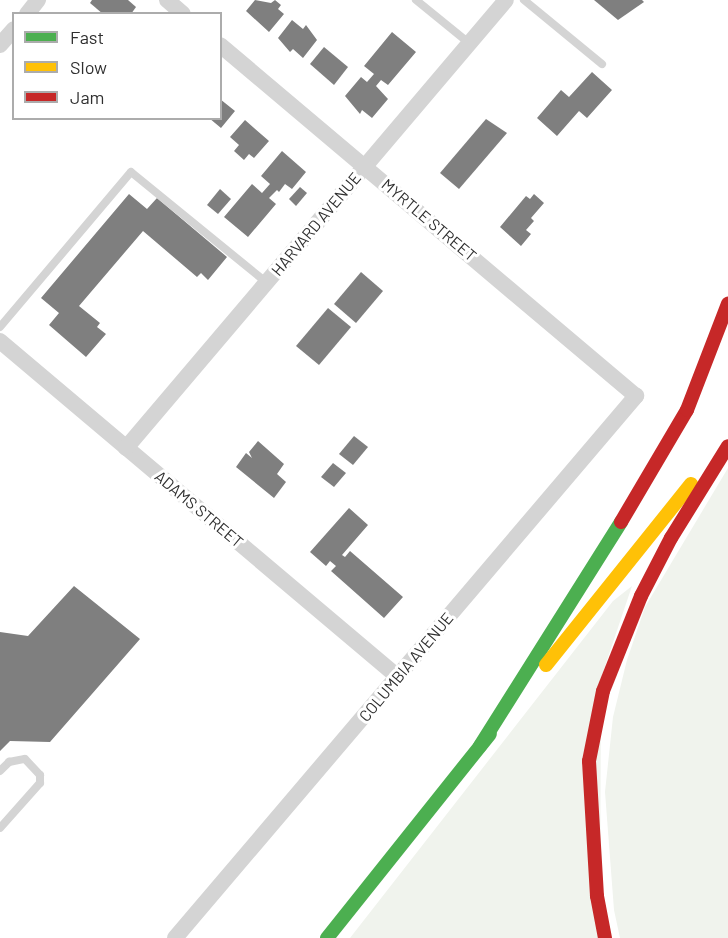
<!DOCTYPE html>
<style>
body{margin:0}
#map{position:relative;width:728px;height:938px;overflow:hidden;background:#fff;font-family:Barlow,sans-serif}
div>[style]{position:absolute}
.green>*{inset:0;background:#f0f3ed}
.building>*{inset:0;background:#7f7f7f}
.lane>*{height:8px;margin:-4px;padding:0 4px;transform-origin:4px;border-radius:4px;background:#d4d4d4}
.street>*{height:16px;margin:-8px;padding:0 8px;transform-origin:8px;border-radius:8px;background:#d4d4d4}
.fast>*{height:14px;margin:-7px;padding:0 7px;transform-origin:7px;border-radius:7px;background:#4caf50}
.slow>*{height:14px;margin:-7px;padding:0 7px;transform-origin:7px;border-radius:7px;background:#ffc107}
.jam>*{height:14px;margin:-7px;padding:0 7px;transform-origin:7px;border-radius:7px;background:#c62828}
span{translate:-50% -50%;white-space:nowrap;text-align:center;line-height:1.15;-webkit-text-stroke:6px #fff;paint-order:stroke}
.street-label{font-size:16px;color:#2f2f2f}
.legend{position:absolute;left:12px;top:12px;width:210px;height:108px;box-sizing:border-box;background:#fff;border:2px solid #acacac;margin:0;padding:8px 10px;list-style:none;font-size:18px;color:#2f2f2f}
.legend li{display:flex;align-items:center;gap:12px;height:30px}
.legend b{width:30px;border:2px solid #acacac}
</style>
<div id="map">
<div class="green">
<i style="clip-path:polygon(728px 468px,728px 938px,620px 938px,614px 910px,605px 792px,613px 717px,627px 660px,645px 607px)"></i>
<i style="clip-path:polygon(632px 586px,601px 678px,600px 938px,350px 938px,613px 601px)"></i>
</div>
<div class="building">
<i style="clip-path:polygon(92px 0,128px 0,136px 7px,131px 14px,103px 14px,90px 3px)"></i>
<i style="clip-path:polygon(255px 0,271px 3px,275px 0,281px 5px,278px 9px,284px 14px,269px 32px,246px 11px)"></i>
<i style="clip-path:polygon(594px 0,642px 0,644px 2px,618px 20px)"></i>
<i style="clip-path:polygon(292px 20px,303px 29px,306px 25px,317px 40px,303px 58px,293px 49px,290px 52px,278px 38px)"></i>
<i style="clip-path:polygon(392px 32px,416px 52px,388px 85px,381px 80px,376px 86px,388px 99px,372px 118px,362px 110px,360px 114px,345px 96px,361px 77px,367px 82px,374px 74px,364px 66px)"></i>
<i style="clip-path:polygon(324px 47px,348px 67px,334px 85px,310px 64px)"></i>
<i style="clip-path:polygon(592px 72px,612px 90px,587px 118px,579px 111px,557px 136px,537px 118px,561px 90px,569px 97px)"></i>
<i style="clip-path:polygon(220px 99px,235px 111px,221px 128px,209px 118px,220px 118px)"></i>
<i style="clip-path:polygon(486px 119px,507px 133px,459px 189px,440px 173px)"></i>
<i style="clip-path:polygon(245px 120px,269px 141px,254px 158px,249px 154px,244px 160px,234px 151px,239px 145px,230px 137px)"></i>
<i style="clip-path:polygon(282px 151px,306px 172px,292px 189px,285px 184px,279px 192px,277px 190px,269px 198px,276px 204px,248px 237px,224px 217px,252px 184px,262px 193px,270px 184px,261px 176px)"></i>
<i style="clip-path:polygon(300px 187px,307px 193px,296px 206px,289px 199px)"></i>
<i style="clip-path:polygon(220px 189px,231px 199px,218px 214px,207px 205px)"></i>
<i style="clip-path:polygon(129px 194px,147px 209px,157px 198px,227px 257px,208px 280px,201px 273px,197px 277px,143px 231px,79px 306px,100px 323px,97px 327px,106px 334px,86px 357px,49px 325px,59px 313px,41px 298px)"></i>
<i style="clip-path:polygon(534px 194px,544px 203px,531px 218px,534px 221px,526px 230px,531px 234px,521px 246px,500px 227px,526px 196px,530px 199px)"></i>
<i style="clip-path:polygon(361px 272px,383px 291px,356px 323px,334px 304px)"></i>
<i style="clip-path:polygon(328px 308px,351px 327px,319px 365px,296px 346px)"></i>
<i style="clip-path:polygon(354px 436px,368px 447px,353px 465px,339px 454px)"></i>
<i style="clip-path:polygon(258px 441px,284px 464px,277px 474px,286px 482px,274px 498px,236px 467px,246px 453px,252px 458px,249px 452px)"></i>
<i style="clip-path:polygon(333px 463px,346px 473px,334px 487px,321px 477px)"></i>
<i style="clip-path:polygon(349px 508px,368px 525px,342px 555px,345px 557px,350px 551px,403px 597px,384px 618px,331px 571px,336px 566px,330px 561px,326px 566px,310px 552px)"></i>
<i style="clip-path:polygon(74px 586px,140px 639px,50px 742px,10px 741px,0 751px,0 632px,28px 636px)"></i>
</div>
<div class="lane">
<i style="left:416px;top:0;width:68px;rotate:39.1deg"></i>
<i style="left:524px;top:0;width:101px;rotate:39.4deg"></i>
<i style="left:0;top:327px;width:203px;rotate:-49.8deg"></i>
<i style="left:131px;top:172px;width:174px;rotate:39.2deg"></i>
<i style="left:0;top:771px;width:13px;rotate:-45deg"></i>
<i style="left:9px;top:762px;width:16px;rotate:-11deg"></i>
<i style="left:25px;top:759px;width:22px;rotate:47deg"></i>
<i style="left:40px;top:775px;width:8px;rotate:90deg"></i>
<i style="left:40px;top:783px;width:60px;rotate:131.6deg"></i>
</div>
<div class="street">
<i style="left:167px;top:0;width:21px;rotate:41deg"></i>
<i style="left:27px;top:14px;width:18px;rotate:-52deg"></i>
<i style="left:0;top:45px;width:21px;rotate:-49deg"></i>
<i style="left:0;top:341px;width:521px;rotate:40.17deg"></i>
<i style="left:126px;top:448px;width:587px;rotate:-49.69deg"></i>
<i style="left:175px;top:938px;width:712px;rotate:-49.62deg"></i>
<i style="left:636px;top:396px;width:544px;rotate:-139.84deg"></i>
</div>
<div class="fast">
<i style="left:480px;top:746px;width:265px;rotate:-57.8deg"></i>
<i style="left:327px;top:938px;width:261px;rotate:-51.4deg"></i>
</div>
<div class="slow">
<i style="left:546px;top:665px;width:232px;rotate:-51.3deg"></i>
</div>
<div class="jam">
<i style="left:621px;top:522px;width:130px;rotate:-59.5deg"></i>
<i style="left:687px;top:410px;width:114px;rotate:-68.9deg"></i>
<i style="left:605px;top:938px;width:43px;rotate:-100.8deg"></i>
<i style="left:597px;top:896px;width:135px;rotate:-93.4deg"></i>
<i style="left:589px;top:761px;width:71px;rotate:-78.7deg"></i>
<i style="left:603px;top:691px;width:102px;rotate:-68.2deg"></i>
<i style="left:641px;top:596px;width:65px;rotate:-62.7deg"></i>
<i style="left:671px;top:538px;width:108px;rotate:-58.2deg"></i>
</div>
<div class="street-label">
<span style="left:429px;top:220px;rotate:40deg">MYRTLE STREET</span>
<span style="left:316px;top:224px;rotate:-50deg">HARVARD AVENUE</span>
<span style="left:199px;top:509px;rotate:40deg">ADAMS STREET</span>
<span style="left:406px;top:667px;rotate:-50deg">COLUMBIA AVENUE</span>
</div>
<ul class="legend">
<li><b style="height:8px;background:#4caf50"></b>Fast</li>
<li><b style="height:8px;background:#ffc107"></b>Slow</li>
<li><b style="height:8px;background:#c62828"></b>Jam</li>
</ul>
</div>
